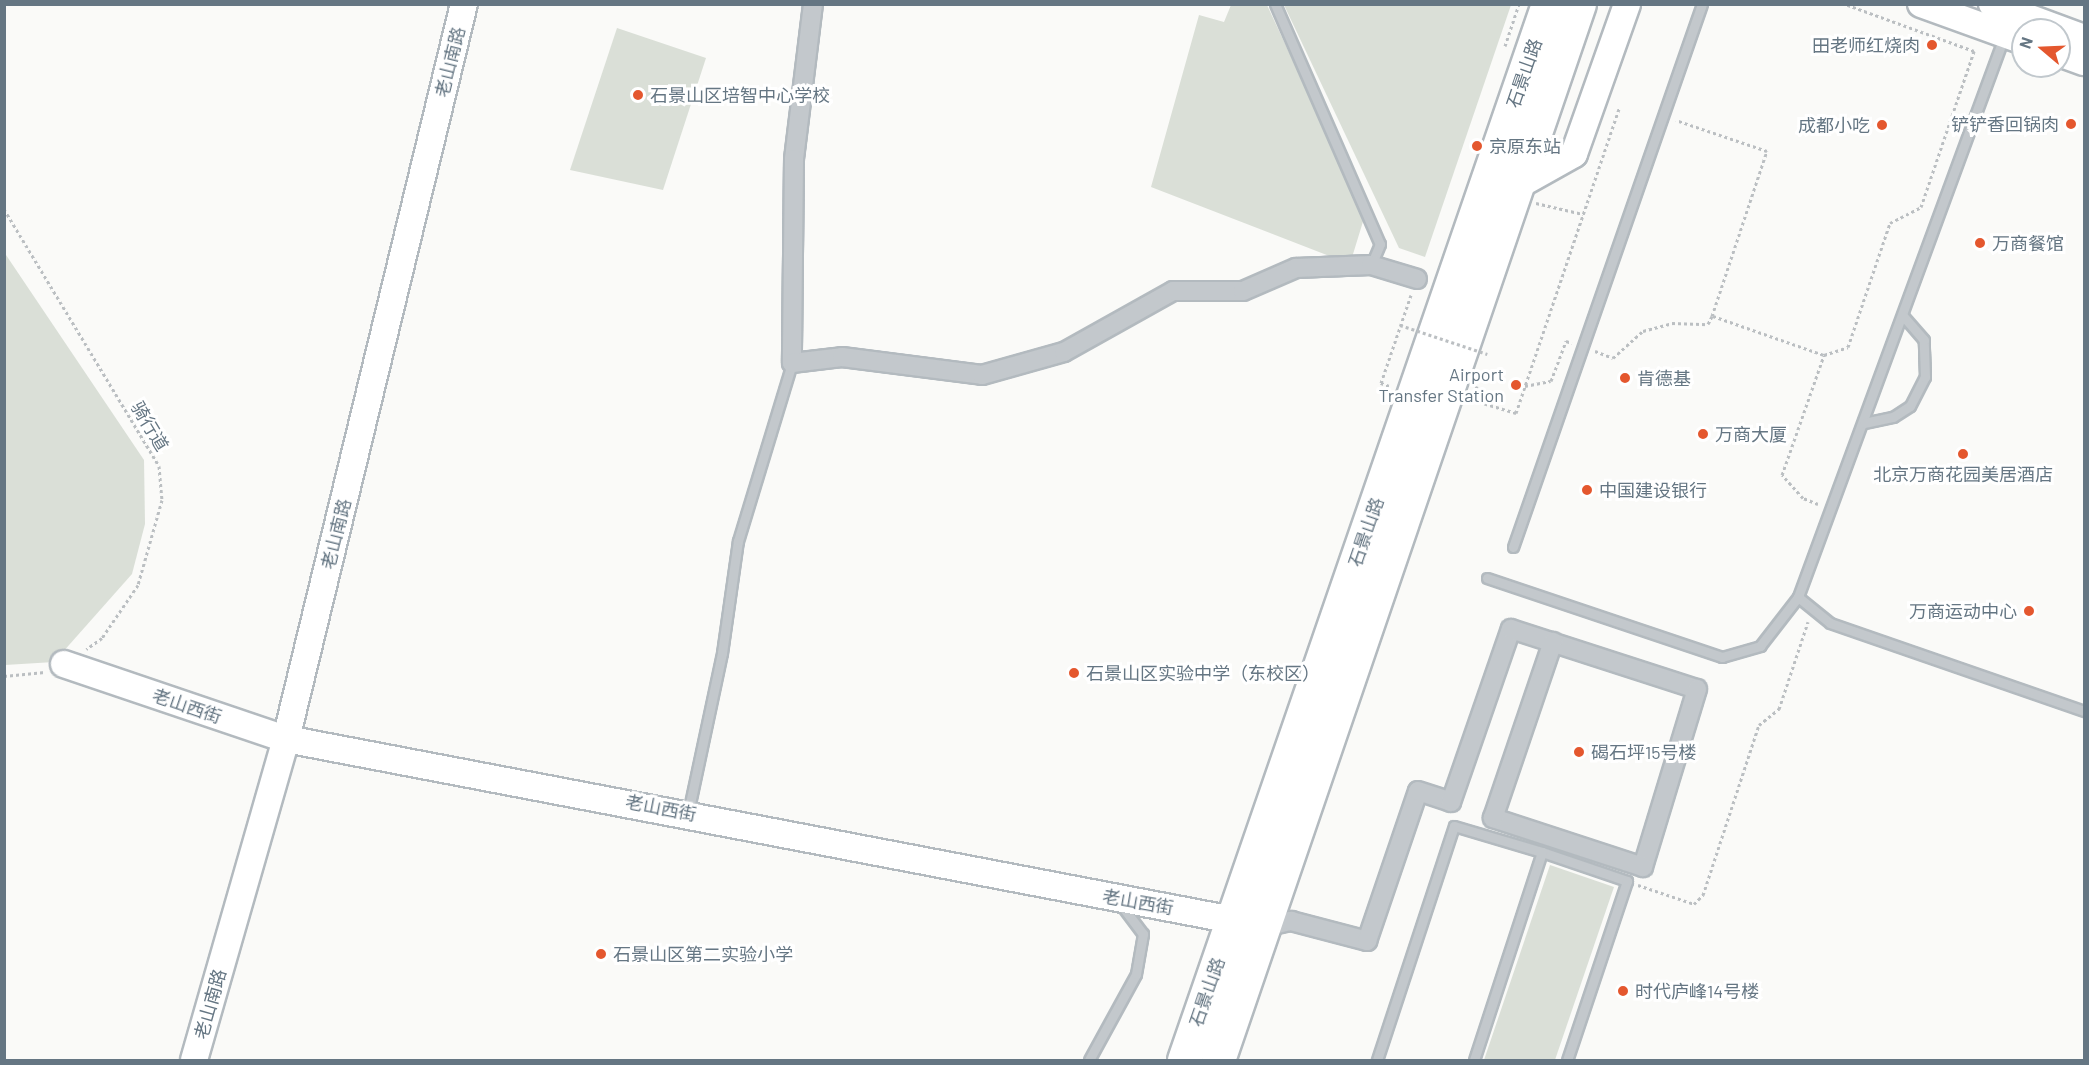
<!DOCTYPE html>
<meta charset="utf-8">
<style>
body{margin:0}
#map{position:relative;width:2089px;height:1065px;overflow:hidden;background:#fafaf8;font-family:Barlow,"Noto Sans SC",sans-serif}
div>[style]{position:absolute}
.green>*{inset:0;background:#dadfd7}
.path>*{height:3px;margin-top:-1.5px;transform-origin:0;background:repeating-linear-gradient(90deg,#bbbfc2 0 3px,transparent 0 6px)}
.roads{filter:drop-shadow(2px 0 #b3babf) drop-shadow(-2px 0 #b3babf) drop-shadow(0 2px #b3babf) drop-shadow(0 -2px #b3babf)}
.lane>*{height:9px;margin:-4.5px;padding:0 4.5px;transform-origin:4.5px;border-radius:4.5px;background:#c3c8cc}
.street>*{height:18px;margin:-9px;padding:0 9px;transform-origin:9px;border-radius:9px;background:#c3c8cc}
.secondary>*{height:26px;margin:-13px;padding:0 13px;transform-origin:13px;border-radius:13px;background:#fff}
.highway>*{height:33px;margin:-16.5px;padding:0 16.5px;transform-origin:16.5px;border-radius:16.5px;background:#fff}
.path-bridge>*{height:3px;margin-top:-1.5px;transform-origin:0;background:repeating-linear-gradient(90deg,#bbbfc2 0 3px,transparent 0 6px)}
.dots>*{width:16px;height:16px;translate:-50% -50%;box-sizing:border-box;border:3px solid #fff;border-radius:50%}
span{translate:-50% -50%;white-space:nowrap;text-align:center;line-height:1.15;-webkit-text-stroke:6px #fff;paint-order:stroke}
.poi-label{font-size:18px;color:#657683}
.right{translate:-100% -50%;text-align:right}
.left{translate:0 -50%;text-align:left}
.street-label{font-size:18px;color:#657683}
.frame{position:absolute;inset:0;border:6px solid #657683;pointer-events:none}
.north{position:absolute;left:2011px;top:18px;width:60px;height:60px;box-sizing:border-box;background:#fff;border:2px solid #c1c8cd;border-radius:50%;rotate:289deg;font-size:16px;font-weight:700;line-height:24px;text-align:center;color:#657683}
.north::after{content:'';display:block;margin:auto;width:21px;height:27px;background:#e4572e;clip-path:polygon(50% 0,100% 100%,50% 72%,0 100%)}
</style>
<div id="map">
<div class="green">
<i style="clip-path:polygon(1231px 5px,1267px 5px,1365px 215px,1350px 264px,1151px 187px,1199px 15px,1224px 22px)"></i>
<i style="clip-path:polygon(1284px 5px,1511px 5px,1425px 257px,1399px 248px)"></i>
<i style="clip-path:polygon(617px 28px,706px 58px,663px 190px,570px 170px)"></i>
<i style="clip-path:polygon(4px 252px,144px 460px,145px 524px,132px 574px,54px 662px,5px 665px)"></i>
<i style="clip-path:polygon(1550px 865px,1614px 887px,1555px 1060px,1484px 1060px)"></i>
</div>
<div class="path">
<i style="left:1505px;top:46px;width:44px;rotate:-71.6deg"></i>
<i style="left:1536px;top:203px;width:48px;rotate:13.2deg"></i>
<i style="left:4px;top:209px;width:300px;rotate:58.9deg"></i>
<i style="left:159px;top:466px;width:34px;rotate:85deg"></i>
<i style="left:162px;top:500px;width:88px;rotate:105.8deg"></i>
<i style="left:138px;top:585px;width:64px;rotate:124.2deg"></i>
<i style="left:102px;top:638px;width:19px;rotate:145deg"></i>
<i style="left:1713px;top:316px;width:118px;rotate:19.4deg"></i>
<i style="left:1595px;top:351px;width:19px;rotate:21deg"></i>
<i style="left:1613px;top:358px;width:40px;rotate:-42deg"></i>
<i style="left:1643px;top:331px;width:30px;rotate:-15deg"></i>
<i style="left:1672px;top:323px;width:36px;rotate:2deg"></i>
<i style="left:1708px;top:324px;width:9px;rotate:-63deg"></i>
<i style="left:1712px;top:316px;width:174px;rotate:-71.6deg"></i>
<i style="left:1767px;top:151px;width:96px;rotate:-161.2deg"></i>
<i style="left:1389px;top:386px;width:9px;rotate:-159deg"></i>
<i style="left:1381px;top:383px;width:93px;rotate:-71.2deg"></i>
<i style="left:1525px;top:386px;width:26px;rotate:-11deg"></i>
<i style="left:1551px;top:381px;width:43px;rotate:-69.4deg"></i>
<i style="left:1566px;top:341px;width:6px;rotate:18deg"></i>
<i style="left:1472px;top:399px;width:14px;rotate:-69deg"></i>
<i style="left:1473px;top:400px;width:45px;rotate:16.8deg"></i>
<i style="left:1516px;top:413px;width:322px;rotate:-71.3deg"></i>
<i style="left:1818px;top:504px;width:16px;rotate:-158deg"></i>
<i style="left:1803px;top:498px;width:31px;rotate:-132deg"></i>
<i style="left:1782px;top:475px;width:127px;rotate:-70.7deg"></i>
<i style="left:1824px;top:355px;width:25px;rotate:-18deg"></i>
<i style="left:1848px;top:347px;width:131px;rotate:-71.3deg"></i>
<i style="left:1890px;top:223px;width:35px;rotate:-27deg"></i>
<i style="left:1921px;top:207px;width:165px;rotate:-71.2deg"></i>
<i style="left:1974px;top:51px;width:137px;rotate:-160deg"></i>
<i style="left:4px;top:676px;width:41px;rotate:-5.6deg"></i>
<i style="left:1638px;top:885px;width:59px;rotate:18.7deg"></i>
<i style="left:1694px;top:904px;width:13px;rotate:-45deg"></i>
<i style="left:1703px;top:895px;width:179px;rotate:-71.8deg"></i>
<i style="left:1759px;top:725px;width:26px;rotate:-39deg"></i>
<i style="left:1779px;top:709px;width:92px;rotate:-71.6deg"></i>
</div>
<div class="roads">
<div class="lane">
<i style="left:1275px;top:4px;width:262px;rotate:66.4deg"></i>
<i style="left:1380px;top:244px;width:23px;rotate:113deg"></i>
<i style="left:2004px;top:37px;width:597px;rotate:110.2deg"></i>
<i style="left:1798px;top:597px;width:41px;rotate:39.1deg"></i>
<i style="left:1830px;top:623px;width:269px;rotate:19.1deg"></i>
<i style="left:1864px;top:423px;width:30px;rotate:-12deg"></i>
<i style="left:1893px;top:417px;width:20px;rotate:-33deg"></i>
<i style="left:1910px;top:406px;width:33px;rotate:-63deg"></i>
<i style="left:1925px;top:377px;width:37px;rotate:-92deg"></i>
<i style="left:1924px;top:340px;width:33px;rotate:-131deg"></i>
<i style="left:1513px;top:547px;width:575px;rotate:-70.81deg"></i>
<i style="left:1487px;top:578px;width:248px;rotate:18.6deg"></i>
<i style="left:1722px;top:657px;width:40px;rotate:-16deg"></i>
<i style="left:1760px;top:646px;width:62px;rotate:-52.2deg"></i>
<i style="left:688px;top:813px;width:164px;rotate:-78deg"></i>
<i style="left:722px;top:653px;width:113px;rotate:-81.9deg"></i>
<i style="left:738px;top:541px;width:186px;rotate:-73.1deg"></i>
<i style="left:1542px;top:852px;width:90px;rotate:18.8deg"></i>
<i style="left:1627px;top:881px;width:189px;rotate:108.5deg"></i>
<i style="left:1089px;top:1060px;width:98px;rotate:-61.3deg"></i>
<i style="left:1136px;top:974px;width:41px;rotate:-80.1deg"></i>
<i style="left:1143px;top:934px;width:38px;rotate:-127deg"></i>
<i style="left:1377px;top:1060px;width:246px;rotate:-71.8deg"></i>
<i style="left:1454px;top:826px;width:92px;rotate:16.5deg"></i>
<i style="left:1542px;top:852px;width:219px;rotate:108.1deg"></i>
</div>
<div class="street">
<i style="left:813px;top:4px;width:156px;rotate:97deg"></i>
<i style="left:794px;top:159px;width:204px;rotate:90.6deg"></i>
<i style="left:792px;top:363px;width:50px;rotate:-6.8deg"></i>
<i style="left:842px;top:357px;width:141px;rotate:7.3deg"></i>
<i style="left:982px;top:375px;width:85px;rotate:-15.7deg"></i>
<i style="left:1064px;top:352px;width:125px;rotate:-29.2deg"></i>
<i style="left:1173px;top:291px;width:70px"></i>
<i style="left:1243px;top:291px;width:58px;rotate:-23.5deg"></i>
<i style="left:1296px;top:268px;width:75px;rotate:-2.3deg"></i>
<i style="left:1371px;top:265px;width:48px;rotate:16.9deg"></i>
<i style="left:1264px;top:927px;width:28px;rotate:-13deg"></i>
<i style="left:1291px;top:921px;width:79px;rotate:14.7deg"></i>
<i style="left:1367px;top:941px;width:158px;rotate:-71.2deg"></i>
<i style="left:1418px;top:791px;width:35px;rotate:18deg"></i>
<i style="left:1451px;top:802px;width:183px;rotate:-70.9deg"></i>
<i style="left:1511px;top:629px;width:195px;rotate:17.9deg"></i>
<i style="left:1697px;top:689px;width:186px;rotate:106.9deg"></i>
<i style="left:1643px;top:867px;width:158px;rotate:-161.9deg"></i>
<i style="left:1493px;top:818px;width:186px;rotate:-71.2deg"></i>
</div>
<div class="secondary">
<i style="left:1921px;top:4px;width:109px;rotate:19.9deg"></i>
<i style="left:1992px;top:4px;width:98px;rotate:20.3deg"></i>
<i style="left:2059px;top:53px;width:27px;rotate:20deg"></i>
<i style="left:1519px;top:185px;width:63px;rotate:-29.4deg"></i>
<i style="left:1574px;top:154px;width:159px;rotate:-70.5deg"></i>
<i style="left:64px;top:664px;width:234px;rotate:18.7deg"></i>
<i style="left:286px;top:739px;width:980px;rotate:10.82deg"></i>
<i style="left:194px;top:1060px;width:334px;rotate:-74deg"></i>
<i style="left:286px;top:739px;width:756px;rotate:-76.39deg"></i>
</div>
<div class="highway">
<i style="left:1184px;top:1060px;width:1117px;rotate:-70.98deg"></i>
<i style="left:1218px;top:1060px;width:1116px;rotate:-71.13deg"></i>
</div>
</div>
<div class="path-bridge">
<i style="left:1400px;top:325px;width:92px;rotate:18.4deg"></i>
</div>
<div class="dots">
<i style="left:1932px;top:45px;background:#e4572e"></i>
<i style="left:638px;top:95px;background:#e4572e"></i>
<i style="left:2071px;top:124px;background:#e4572e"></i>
<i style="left:1882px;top:125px;background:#e4572e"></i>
<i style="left:1477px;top:146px;background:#e4572e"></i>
<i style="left:1980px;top:243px;background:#e4572e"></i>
<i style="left:1625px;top:378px;background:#e4572e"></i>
<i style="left:1516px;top:385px;background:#e4572e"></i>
<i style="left:1703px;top:434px;background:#e4572e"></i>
<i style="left:1963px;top:454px;background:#e4572e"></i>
<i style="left:1587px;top:490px;background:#e4572e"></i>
<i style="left:2029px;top:611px;background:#e4572e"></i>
<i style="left:1074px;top:673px;background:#e4572e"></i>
<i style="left:1579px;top:752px;background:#e4572e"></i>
<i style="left:601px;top:954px;background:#e4572e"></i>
<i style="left:1623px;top:991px;background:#e4572e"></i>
</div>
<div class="poi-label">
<span class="right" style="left:1920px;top:45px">田老师红烧肉</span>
<span class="left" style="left:650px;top:95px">石景山区培智中心学校</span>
<span class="right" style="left:2059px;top:124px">铲铲香回锅肉</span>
<span class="right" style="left:1870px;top:125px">成都小吃</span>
<span class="left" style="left:1489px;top:146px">京原东站</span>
<span class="left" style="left:1992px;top:243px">万商餐馆</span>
<span class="right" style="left:1504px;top:385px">Airport<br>Transfer Station</span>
<span class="left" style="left:1637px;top:378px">肯德基</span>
<span class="left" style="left:1715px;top:434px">万商大厦</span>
<span style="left:1963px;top:474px">北京万商花园美居酒店</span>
<span class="left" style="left:1599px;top:490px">中国建设银行</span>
<span class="right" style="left:2017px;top:611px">万商运动中心</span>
<span class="left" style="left:1086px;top:673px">石景山区实验中学（东校区）</span>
<span class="left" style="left:1591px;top:752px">碣石坪15号楼</span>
<span class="left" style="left:613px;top:954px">石景山区第二实验小学</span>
<span class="left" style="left:1635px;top:991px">时代庐峰14号楼</span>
</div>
<div class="street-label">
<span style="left:450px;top:62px;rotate:-76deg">老山南路</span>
<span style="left:1524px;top:73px;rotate:-71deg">石景山路</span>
<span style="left:150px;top:426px;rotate:59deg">骑行道</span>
<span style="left:1366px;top:532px;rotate:-71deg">石景山路</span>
<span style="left:336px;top:534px;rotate:-76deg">老山南路</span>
<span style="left:187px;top:706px;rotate:19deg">老山西街</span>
<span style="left:661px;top:808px;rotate:11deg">老山西街</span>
<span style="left:1138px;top:902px;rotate:10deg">老山西街</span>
<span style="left:1207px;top:992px;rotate:-71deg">石景山路</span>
<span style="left:210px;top:1004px;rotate:-74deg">老山南路</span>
</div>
<div class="frame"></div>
<div class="north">N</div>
</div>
